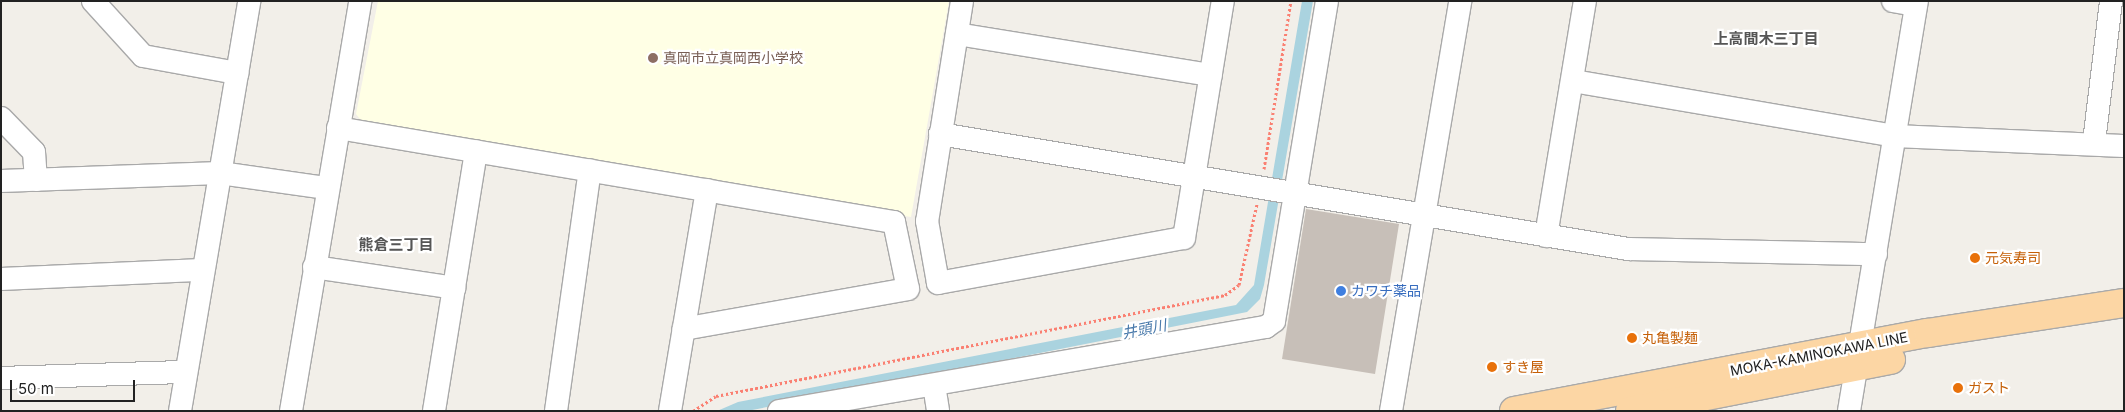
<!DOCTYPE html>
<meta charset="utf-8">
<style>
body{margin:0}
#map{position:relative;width:2125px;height:412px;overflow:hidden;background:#f2efe9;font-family:Inter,"Noto Sans JP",sans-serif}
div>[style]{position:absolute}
.education>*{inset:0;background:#ffffe5}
.water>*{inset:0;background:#aad3df}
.building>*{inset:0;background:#c7bfb8}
.path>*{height:3px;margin-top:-1.5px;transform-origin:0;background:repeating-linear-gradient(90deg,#fa8072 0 2.5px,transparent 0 5px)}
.roads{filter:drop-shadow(1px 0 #a9a9a9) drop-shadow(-1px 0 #a9a9a9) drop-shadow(0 1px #a9a9a9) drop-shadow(0 -1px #a9a9a9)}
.minor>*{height:22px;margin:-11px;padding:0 11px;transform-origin:11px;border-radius:11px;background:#fff}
.major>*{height:28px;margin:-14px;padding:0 14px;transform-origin:14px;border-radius:14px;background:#fcd6a4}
.dots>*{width:14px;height:14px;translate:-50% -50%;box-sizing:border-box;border:2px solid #fff;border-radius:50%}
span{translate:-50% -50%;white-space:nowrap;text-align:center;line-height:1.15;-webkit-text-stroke:4.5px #fff;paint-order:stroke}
.education-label{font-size:14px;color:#785e54}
.left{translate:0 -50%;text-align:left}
.food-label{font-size:14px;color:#c56008}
.shop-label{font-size:14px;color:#366cbe}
.street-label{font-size:14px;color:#222}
.neighbourhood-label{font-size:15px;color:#555;font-weight:700}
.water-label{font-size:15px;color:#4a7aab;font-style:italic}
.frame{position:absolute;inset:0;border:2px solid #222;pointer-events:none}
.scale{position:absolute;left:10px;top:380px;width:125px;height:22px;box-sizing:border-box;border:2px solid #222;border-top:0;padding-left:6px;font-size:15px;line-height:18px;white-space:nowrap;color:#222;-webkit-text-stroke:4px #fff;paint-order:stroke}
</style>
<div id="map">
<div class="education">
<i style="clip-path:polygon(378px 1px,949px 1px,911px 217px,366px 127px,356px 114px)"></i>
</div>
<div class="water">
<i style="clip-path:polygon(1302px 1px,1313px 1px,1264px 285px,1260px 299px,1247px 312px,747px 411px,717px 411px,738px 402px,1236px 305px,1254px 285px)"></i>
</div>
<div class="building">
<i style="clip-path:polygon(1306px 209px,1399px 224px,1375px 374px,1282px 359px)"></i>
</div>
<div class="path">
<i style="left:1264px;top:169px;width:170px;rotate:-80.9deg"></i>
<i style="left:693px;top:411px;width:27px;rotate:-33deg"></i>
<i style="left:716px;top:396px;width:519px;rotate:-11.22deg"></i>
<i style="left:1225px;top:295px;width:17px;rotate:-36deg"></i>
<i style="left:1239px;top:285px;width:83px;rotate:-77.5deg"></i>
</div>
<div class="roads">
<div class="minor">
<i style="left:93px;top:1px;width:74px;rotate:47.7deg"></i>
<i style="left:143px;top:56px;width:96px;rotate:10.3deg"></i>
<i style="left:962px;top:1px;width:223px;rotate:99deg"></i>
<i style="left:927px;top:221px;width:63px;rotate:79.9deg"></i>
<i style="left:938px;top:283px;width:250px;rotate:-10.4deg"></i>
<i style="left:1184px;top:238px;width:240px;rotate:-80.7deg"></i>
<i style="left:1893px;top:1px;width:23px;rotate:10deg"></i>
<i style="left:957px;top:34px;width:257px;rotate:9.2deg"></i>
<i style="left:1573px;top:81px;width:326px;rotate:9.7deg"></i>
<i style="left:1894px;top:136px;width:230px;rotate:2.5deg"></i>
<i style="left:1px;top:118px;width:47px;rotate:45.9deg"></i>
<i style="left:34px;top:152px;width:28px;rotate:86deg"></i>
<i style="left:338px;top:128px;width:564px;rotate:9.6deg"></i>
<i style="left:894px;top:222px;width:68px;rotate:78.2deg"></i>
<i style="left:908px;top:289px;width:228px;rotate:169.9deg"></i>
<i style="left:940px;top:134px;width:698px;rotate:9.49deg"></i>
<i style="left:1628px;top:249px;width:248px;rotate:1.2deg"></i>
<i style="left:2094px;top:142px;width:142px;rotate:-83.1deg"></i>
<i style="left:1px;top:181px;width:219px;rotate:-2.1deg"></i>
<i style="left:220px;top:173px;width:108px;rotate:8deg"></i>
<i style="left:1546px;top:236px;width:238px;rotate:-80.6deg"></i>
<i style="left:314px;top:267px;width:142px;rotate:8.5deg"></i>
<i style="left:1px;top:279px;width:201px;rotate:-2.6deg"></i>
<i style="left:1px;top:378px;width:185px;rotate:-1.9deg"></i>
<i style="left:934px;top:385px;width:26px;rotate:81deg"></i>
<i style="left:180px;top:411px;width:416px;rotate:-80.4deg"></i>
<i style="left:291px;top:411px;width:416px;rotate:-80.4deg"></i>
<i style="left:434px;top:411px;width:263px;rotate:-80.8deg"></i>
<i style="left:556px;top:411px;width:243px;rotate:-82deg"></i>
<i style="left:670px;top:411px;width:224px;rotate:-80.5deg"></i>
<i style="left:779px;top:411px;width:494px;rotate:-9.8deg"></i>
<i style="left:1266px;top:327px;width:10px;rotate:-37deg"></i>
<i style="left:1274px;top:321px;width:324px;rotate:-80.6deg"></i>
<i style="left:1391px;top:411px;width:416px;rotate:-80.4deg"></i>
<i style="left:1849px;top:411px;width:416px;rotate:-80.6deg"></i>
</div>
<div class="major">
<i style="left:1514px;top:411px;width:421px;rotate:-10.7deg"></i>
<i style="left:1928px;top:333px;width:198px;rotate:-8.7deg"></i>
<i style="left:1630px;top:411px;width:266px;rotate:-11.1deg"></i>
</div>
</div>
<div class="dots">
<i style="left:653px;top:58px;background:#8d6e63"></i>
<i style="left:1975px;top:258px;background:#e8710a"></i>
<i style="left:1341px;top:291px;background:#3f7fe0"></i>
<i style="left:1632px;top:338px;background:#e8710a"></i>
<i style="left:1492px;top:367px;background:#e8710a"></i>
<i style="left:1958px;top:388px;background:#e8710a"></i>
</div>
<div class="education-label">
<span class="left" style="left:663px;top:58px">真岡市立真岡西小学校</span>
</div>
<div class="food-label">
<span class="left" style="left:1985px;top:258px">元気寿司</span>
<span class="left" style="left:1642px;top:338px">丸亀製麺</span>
<span class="left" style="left:1502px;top:367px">すき屋</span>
<span class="left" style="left:1968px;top:388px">ガスト</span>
</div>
<div class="shop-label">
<span class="left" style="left:1351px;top:291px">カワチ薬品</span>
</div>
<div class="street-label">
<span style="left:1819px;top:354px;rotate:-11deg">MOKA-KAMINOKAWA LINE</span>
</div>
<div class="neighbourhood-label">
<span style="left:1766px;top:39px">上高間木三丁目</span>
<span style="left:396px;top:245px">熊倉三丁目</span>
</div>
<div class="water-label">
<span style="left:1144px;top:329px;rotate:-11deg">井頭川</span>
</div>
<div class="frame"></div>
<div class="scale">50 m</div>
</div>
